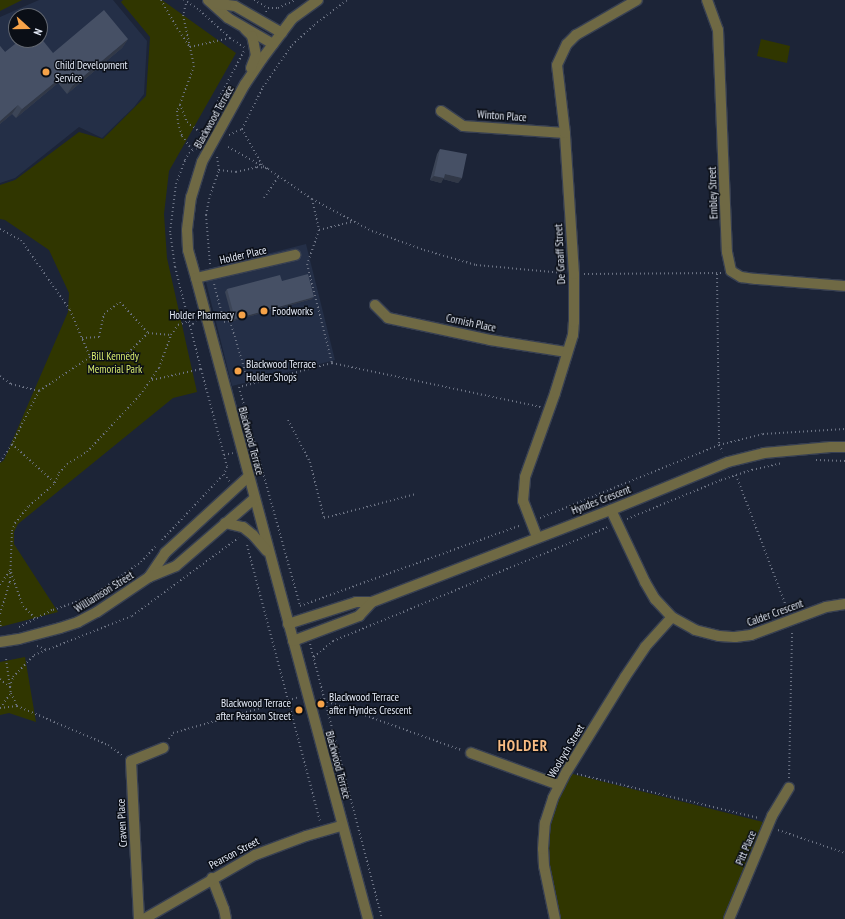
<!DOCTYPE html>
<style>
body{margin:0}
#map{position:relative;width:845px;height:919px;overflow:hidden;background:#1c2437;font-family:"PT Sans Narrow",sans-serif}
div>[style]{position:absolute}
.built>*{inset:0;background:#242f47}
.green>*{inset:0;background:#303600}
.path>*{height:2px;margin-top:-1px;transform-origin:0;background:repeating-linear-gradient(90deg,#6c7384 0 1px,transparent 0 4px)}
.roads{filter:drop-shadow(1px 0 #384052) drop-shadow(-1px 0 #384052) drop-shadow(0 1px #384052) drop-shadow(0 -1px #384052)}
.minor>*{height:10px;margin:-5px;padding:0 5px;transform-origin:5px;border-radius:5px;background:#6f6944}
.wall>*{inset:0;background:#3c4557}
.shaded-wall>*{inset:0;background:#313847}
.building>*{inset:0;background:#465065}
.dots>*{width:11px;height:11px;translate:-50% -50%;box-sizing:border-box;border:2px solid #0a0e16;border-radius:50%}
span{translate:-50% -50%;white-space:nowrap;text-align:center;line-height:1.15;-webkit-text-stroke:3px #0a0e16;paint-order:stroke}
.poi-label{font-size:11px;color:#e6ecf9}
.left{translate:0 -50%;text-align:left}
.right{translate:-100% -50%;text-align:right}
.street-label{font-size:11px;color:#e6ecf9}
.park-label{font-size:11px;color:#d8eb6e}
.district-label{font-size:15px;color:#f8bc84;font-weight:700;letter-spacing:1px}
.north{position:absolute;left:8px;top:8px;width:40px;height:40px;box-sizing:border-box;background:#0a0e16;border:1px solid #626771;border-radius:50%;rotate:111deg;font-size:11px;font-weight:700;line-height:16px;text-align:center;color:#e6ecf9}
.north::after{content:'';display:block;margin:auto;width:14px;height:18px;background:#f6a248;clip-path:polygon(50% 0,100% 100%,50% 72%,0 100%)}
</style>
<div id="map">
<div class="built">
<i style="clip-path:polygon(evenodd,39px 0,113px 0,147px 41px,144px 94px,134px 107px,102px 138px,79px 127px,15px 178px,0 183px,0 17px,39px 0,16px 16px,40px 16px,40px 40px,16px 40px,16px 16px)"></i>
<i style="clip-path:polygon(306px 244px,335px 360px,232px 386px,203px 270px)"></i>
</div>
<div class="green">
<i style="clip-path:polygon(0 0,22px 0,0 11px)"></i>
<i style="clip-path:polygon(123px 0,162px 0,236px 53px,169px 171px,164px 214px,167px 258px,197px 392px,173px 398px,18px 524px,14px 532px,14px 544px,58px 612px,0 627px,0 463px,4px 460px,68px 312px,69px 293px,49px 250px,5px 220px,0 219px,0 185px,15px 180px,79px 132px,103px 139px,146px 96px,150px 37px,121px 2px)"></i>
<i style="clip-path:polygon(761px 39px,790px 46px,787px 63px,757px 56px)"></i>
<i style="clip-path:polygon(25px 657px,36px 722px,9px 713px,0 715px,0 662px)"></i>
<i style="clip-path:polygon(565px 772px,767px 823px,726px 919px,556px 919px,540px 837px)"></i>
</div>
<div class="path">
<i style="left:161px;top:0;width:32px;rotate:60deg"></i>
<i style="left:177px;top:28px;width:23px;rotate:56deg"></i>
<i style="left:190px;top:47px;width:41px;rotate:-12.7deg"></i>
<i style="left:230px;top:38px;width:43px;rotate:-137.8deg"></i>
<i style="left:198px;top:9px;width:17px;rotate:-147deg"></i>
<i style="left:254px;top:0;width:16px;rotate:30deg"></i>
<i style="left:268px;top:8px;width:10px"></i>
<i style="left:278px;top:8px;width:19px;rotate:-25deg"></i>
<i style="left:186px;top:4px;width:11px;rotate:105deg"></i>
<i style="left:183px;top:15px;width:52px;rotate:77.8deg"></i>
<i style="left:194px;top:66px;width:40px;rotate:110.2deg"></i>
<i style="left:180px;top:104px;width:19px;rotate:69deg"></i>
<i style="left:187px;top:122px;width:16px;rotate:38deg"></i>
<i style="left:266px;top:12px;width:4px;rotate:-63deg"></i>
<i style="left:230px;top:38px;width:17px;rotate:33deg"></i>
<i style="left:180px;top:105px;width:7px;rotate:117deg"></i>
<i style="left:177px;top:111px;width:12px;rotate:85deg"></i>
<i style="left:178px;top:123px;width:14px;rotate:73deg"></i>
<i style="left:182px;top:136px;width:19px;rotate:54deg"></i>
<i style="left:214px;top:117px;width:20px;rotate:-75deg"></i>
<i style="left:219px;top:98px;width:53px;rotate:-62deg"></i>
<i style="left:242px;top:129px;width:41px;rotate:60.9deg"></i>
<i style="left:229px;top:135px;width:14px;rotate:-25deg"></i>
<i style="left:242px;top:129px;width:47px;rotate:-63.4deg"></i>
<i style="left:263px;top:87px;width:51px;rotate:-55.4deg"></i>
<i style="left:292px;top:45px;width:30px;rotate:-42deg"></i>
<i style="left:314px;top:25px;width:41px;rotate:-37.1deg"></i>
<i style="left:228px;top:147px;width:46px;rotate:28.8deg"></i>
<i style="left:268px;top:169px;width:53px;rotate:34.3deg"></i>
<i style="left:312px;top:199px;width:68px;rotate:28.1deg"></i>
<i style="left:372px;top:231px;width:55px;rotate:20.1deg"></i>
<i style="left:424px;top:250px;width:54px;rotate:16.1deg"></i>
<i style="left:476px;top:265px;width:88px;rotate:5.2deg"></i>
<i style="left:217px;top:157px;width:13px;rotate:81deg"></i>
<i style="left:264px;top:198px;width:27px;rotate:-56deg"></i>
<i style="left:312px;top:199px;width:32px;rotate:77deg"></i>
<i style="left:319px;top:230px;width:36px;rotate:109deg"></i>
<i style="left:307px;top:264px;width:102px;rotate:75.8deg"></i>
<i style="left:332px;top:363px;width:96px;rotate:165.5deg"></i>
<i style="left:239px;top:387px;width:227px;rotate:74.4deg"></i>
<i style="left:300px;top:606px;width:235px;rotate:-20.1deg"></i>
<i style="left:0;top:229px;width:24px;rotate:28deg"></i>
<i style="left:21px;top:240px;width:85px;rotate:55deg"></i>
<i style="left:70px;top:310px;width:51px;rotate:66.9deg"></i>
<i style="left:90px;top:357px;width:61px;rotate:146.3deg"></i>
<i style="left:39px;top:391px;width:59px;rotate:117deg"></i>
<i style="left:319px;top:230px;width:33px;rotate:-14deg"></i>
<i style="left:210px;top:264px;width:49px;rotate:-94.7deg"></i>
<i style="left:206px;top:215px;width:16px;rotate:-79deg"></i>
<i style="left:209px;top:199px;width:31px;rotate:-71deg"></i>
<i style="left:219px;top:170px;width:17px;rotate:7deg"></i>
<i style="left:236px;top:172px;width:22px;rotate:-13deg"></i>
<i style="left:257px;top:167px;width:10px;rotate:6deg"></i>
<i style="left:584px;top:274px;width:137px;rotate:-0.4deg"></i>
<i style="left:717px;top:274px;width:171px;rotate:89.3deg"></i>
<i style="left:719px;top:445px;width:8px;rotate:60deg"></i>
<i style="left:214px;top:284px;width:39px;rotate:75deg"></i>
<i style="left:224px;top:322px;width:6px;rotate:-9deg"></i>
<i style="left:230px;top:321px;width:66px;rotate:73.2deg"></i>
<i style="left:216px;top:316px;width:6px;rotate:-18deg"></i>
<i style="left:82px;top:338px;width:17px;rotate:-3deg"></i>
<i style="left:99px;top:337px;width:24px;rotate:-78deg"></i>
<i style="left:104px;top:314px;width:20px;rotate:-37deg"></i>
<i style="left:120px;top:302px;width:42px;rotate:47.9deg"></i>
<i style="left:90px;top:357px;width:38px;rotate:-6deg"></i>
<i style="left:128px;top:353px;width:28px;rotate:-45deg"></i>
<i style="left:148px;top:333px;width:23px;rotate:5deg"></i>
<i style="left:332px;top:363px;width:213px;rotate:11.9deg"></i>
<i style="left:201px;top:369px;width:101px;rotate:75.1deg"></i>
<i style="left:227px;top:467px;width:8px;rotate:113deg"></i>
<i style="left:0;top:376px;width:14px;rotate:36deg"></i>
<i style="left:11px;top:384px;width:29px;rotate:14deg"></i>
<i style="left:152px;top:380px;width:50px;rotate:-12.7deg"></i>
<i style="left:201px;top:369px;width:105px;rotate:-104.3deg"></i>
<i style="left:175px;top:267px;width:35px;rotate:-98deg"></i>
<i style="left:170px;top:232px;width:48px;rotate:-82.9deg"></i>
<i style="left:176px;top:184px;width:26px;rotate:-69deg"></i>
<i style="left:185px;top:160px;width:8px;rotate:-60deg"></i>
<i style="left:189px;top:153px;width:9px;rotate:-32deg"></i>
<i style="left:288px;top:420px;width:47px;rotate:62.4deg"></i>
<i style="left:310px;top:462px;width:58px;rotate:76deg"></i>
<i style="left:324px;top:518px;width:95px;rotate:-14.6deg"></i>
<i style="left:224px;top:455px;width:9px;rotate:-13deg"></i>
<i style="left:816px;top:460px;width:29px;rotate:2deg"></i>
<i style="left:0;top:462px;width:22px;rotate:-56deg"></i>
<i style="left:12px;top:444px;width:58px;rotate:42.2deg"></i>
<i style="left:736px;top:475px;width:146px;rotate:69.1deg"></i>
<i style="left:540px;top:518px;width:193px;rotate:-22.2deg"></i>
<i style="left:719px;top:445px;width:45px;rotate:-14deg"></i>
<i style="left:763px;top:434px;width:82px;rotate:-3.5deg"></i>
<i style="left:627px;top:519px;width:102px;rotate:-22.5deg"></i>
<i style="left:721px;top:480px;width:33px;rotate:-18deg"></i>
<i style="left:752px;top:470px;width:31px;rotate:-13deg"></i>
<i style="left:162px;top:540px;width:91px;rotate:-46.8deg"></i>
<i style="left:224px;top:474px;width:9px;rotate:54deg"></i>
<i style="left:247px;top:545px;width:285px;rotate:75.2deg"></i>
<i style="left:11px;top:572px;width:36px;rotate:71deg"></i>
<i style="left:23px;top:606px;width:17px;rotate:45deg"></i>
<i style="left:0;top:585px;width:18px;rotate:-56deg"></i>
<i style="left:0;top:614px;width:34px;rotate:-73deg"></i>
<i style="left:10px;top:582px;width:51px;rotate:-87.8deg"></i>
<i style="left:12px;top:531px;width:9px;rotate:-69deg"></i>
<i style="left:15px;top:523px;width:22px;rotate:-51deg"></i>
<i style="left:29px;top:506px;width:35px;rotate:-41deg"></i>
<i style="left:55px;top:483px;width:11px;rotate:-68deg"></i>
<i style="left:59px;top:473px;width:12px;rotate:-48deg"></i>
<i style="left:67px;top:464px;width:23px;rotate:-31deg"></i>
<i style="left:87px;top:452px;width:78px;rotate:-47.1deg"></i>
<i style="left:140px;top:395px;width:33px;rotate:-55deg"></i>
<i style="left:159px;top:368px;width:35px;rotate:-70deg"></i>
<i style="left:171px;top:335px;width:12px;rotate:-55deg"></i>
<i style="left:178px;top:325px;width:12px;rotate:-20deg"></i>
<i style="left:189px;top:321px;width:5px;rotate:37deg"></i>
<i style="left:193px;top:324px;width:4px;rotate:-27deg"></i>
<i style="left:0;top:621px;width:8px;rotate:83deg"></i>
<i style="left:19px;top:627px;width:38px;rotate:-27deg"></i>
<i style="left:53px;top:610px;width:41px;rotate:-19.7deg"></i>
<i style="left:92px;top:596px;width:60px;rotate:-34.8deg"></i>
<i style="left:141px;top:562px;width:21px;rotate:-47deg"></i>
<i style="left:310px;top:644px;width:284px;rotate:75.3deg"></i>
<i style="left:37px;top:646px;width:11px;rotate:22deg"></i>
<i style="left:314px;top:657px;width:25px;rotate:-40deg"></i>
<i style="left:333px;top:641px;width:298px;rotate:-22.5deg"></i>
<i style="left:6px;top:659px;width:34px;rotate:82deg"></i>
<i style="left:11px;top:693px;width:14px;rotate:65deg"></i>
<i style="left:17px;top:706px;width:99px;rotate:23.2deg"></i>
<i style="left:108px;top:745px;width:19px;rotate:36deg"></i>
<i style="left:0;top:679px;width:13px;rotate:39deg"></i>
<i style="left:10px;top:687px;width:10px;rotate:-73deg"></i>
<i style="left:13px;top:677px;width:30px;rotate:-46deg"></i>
<i style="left:34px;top:655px;width:105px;rotate:-21.7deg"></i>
<i style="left:132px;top:616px;width:132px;rotate:-36.3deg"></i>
<i style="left:320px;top:699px;width:150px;rotate:19.9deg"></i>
<i style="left:0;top:708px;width:19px;rotate:-54deg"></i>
<i style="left:0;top:708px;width:17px;rotate:-7deg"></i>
<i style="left:169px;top:739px;width:7px;rotate:-56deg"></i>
<i style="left:173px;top:733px;width:131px;rotate:-15.9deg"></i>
<i style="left:577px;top:774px;width:187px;rotate:13.6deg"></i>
<i style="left:789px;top:778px;width:147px;rotate:-88.8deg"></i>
<i style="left:778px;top:830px;width:71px;rotate:18.9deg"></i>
</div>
<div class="roads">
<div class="minor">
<i style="left:208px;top:0;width:27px;rotate:42deg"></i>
<i style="left:228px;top:18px;width:52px;rotate:30deg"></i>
<i style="left:318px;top:0;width:32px;rotate:144deg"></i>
<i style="left:292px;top:19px;width:50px;rotate:126.9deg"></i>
<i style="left:262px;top:59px;width:30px;rotate:124deg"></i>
<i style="left:245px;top:84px;width:89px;rotate:118.9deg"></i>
<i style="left:202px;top:162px;width:37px;rotate:107deg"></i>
<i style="left:191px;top:197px;width:33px;rotate:97deg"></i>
<i style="left:187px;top:230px;width:20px;rotate:87deg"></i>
<i style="left:188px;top:250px;width:29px;rotate:74deg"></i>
<i style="left:196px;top:278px;width:664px;rotate:74.98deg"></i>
<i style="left:707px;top:0;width:32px;rotate:70deg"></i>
<i style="left:718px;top:30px;width:222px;rotate:87.7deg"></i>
<i style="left:727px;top:252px;width:19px;rotate:78deg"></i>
<i style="left:731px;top:271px;width:12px;rotate:31deg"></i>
<i style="left:741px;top:277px;width:15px;rotate:8deg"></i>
<i style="left:756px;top:279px;width:89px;rotate:4.5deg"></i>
<i style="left:213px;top:3px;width:22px;rotate:8deg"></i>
<i style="left:235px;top:6px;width:54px;rotate:29.9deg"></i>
<i style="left:245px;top:29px;width:10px;rotate:45deg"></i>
<i style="left:252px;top:36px;width:9px;rotate:77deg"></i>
<i style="left:254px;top:45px;width:10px;rotate:79deg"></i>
<i style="left:256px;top:55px;width:14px;rotate:111deg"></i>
<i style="left:441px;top:111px;width:27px;rotate:34deg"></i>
<i style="left:463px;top:126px;width:102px;rotate:3.9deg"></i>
<i style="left:196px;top:278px;width:102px;rotate:-13.1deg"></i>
<i style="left:375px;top:305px;width:18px;rotate:45deg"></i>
<i style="left:388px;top:318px;width:104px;rotate:12.2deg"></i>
<i style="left:490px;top:340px;width:78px;rotate:8.9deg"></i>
<i style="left:611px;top:510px;width:80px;rotate:64.7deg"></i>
<i style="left:645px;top:582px;width:20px;rotate:60deg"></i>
<i style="left:655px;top:599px;width:25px;rotate:47deg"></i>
<i style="left:672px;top:617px;width:26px;rotate:29deg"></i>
<i style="left:695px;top:630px;width:25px;rotate:14deg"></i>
<i style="left:719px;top:636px;width:16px;rotate:4deg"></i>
<i style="left:735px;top:637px;width:16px;rotate:-7deg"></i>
<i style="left:751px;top:635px;width:80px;rotate:-20.5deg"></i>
<i style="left:826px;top:607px;width:19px;rotate:-9deg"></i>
<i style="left:225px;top:523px;width:18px;rotate:13deg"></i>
<i style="left:243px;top:527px;width:13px;rotate:39deg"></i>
<i style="left:253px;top:535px;width:21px;rotate:49deg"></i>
<i style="left:537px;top:537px;width:39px;rotate:-111deg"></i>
<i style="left:523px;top:501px;width:24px;rotate:-85deg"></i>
<i style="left:525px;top:477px;width:89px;rotate:-70.3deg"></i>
<i style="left:555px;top:393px;width:61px;rotate:-72.8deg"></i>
<i style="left:573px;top:335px;width:13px;rotate:-86deg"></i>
<i style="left:574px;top:322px;width:48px;rotate:-90deg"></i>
<i style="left:574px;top:274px;width:141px;rotate:-93.7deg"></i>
<i style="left:565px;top:133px;width:68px;rotate:-96.7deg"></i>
<i style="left:557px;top:65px;width:23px;rotate:-65deg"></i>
<i style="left:567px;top:44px;width:13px;rotate:-45deg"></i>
<i style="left:576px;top:35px;width:70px;rotate:-29.8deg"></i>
<i style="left:149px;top:577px;width:29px;rotate:-56deg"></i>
<i style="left:165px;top:553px;width:113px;rotate:-42.5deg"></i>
<i style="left:288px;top:624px;width:71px;rotate:-17.9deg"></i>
<i style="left:356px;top:602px;width:16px"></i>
<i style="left:372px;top:602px;width:256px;rotate:-21.1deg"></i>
<i style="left:611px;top:510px;width:126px;rotate:-22.3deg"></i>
<i style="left:728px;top:462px;width:37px;rotate:-14deg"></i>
<i style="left:764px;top:453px;width:67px;rotate:-5.1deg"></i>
<i style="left:831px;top:447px;width:14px"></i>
<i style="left:293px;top:641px;width:71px;rotate:-20.7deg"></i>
<i style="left:359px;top:616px;width:19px;rotate:-47deg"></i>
<i style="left:0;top:642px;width:19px;rotate:-9deg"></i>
<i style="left:19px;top:639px;width:42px;rotate:-15deg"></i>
<i style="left:60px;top:628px;width:19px;rotate:-18deg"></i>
<i style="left:78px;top:622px;width:21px;rotate:-28deg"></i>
<i style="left:97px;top:612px;width:63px;rotate:-33.9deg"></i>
<i style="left:149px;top:577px;width:29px;rotate:-22deg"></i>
<i style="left:176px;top:566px;width:103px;rotate:-40.7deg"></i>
<i style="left:471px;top:753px;width:94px;rotate:20deg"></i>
<i style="left:212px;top:878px;width:33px;rotate:69deg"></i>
<i style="left:224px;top:909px;width:10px;rotate:79deg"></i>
<i style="left:139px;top:919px;width:158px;rotate:-92.9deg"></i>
<i style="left:131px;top:761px;width:35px;rotate:-22deg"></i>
<i style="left:144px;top:919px;width:128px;rotate:-30deg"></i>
<i style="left:255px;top:855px;width:54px;rotate:-20.4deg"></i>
<i style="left:306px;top:836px;width:37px;rotate:-16deg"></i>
<i style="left:555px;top:919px;width:54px;rotate:-101.7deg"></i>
<i style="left:544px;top:866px;width:17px;rotate:-93deg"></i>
<i style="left:543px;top:849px;width:26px;rotate:-86deg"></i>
<i style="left:545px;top:823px;width:26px;rotate:-72deg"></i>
<i style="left:553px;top:798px;width:30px;rotate:-63deg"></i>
<i style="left:567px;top:771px;width:110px;rotate:-58.3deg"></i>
<i style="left:625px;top:677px;width:36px;rotate:-56deg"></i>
<i style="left:645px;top:647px;width:40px;rotate:-48deg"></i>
<i style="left:729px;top:919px;width:112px;rotate:-67.3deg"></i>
<i style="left:772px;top:816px;width:33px;rotate:-59deg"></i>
</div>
</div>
<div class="wall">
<i style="clip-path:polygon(128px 39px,122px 48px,67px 94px,58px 83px,16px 118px,12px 114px,0 124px,0 46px,5px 52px,53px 53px)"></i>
<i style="clip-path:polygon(440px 149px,462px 178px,458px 183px,443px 179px,441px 183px,430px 180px,437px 154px)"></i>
<i style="clip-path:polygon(282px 281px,312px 299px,233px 321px,225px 292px,227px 289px)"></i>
</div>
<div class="shaded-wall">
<i style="clip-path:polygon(128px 39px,122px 48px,67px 94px,73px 85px)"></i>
<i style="clip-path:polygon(65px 74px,58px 83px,16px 118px,22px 109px)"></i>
<i style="clip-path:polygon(18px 105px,12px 114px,0 124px,0 121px)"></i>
<i style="clip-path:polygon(445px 174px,462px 178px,458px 183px,443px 179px,441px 183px,430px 180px,434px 176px)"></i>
<i style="clip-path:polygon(314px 297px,312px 299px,233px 321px,235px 319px)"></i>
</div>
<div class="building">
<i style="clip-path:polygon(104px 10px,128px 39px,73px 85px,65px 74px,22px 109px,18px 105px,0 121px,0 46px,5px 52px,20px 40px,40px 40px,40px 37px,53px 53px)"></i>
<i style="clip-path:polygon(440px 149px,467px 154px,462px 178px,445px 174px,444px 178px,434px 176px)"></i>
<i style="clip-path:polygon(308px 274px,314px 297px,235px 319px,227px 289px,280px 275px,282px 281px)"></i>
</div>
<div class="dots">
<i style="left:46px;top:72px;background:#f6a248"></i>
<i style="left:264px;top:311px;background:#f6a248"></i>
<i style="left:242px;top:315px;background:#f6a248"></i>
<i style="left:238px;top:371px;background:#f6a248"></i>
<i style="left:321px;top:704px;background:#f6a248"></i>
<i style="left:299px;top:710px;background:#f6a248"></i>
</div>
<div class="poi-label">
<span class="left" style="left:55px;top:72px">Child Development<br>Service</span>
<span class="left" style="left:272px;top:311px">Foodworks</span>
<span class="right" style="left:234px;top:315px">Holder Pharmacy</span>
<span class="left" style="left:246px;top:371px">Blackwood Terrace<br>Holder Shops</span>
<span class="left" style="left:329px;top:704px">Blackwood Terrace<br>after Hyndes Crescent</span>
<span class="right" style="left:291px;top:710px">Blackwood Terrace<br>after Pearson Street</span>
</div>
<div class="street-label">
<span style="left:502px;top:116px;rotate:4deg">Winton Place</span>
<span style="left:214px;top:117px;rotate:-61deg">Blackwood Terrace</span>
<span style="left:713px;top:193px;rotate:-92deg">Embley Street</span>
<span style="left:560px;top:254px;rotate:-93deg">De Graaff Street</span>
<span style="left:243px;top:255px;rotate:-13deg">Holder Place</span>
<span style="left:471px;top:323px;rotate:12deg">Cornish Place</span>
<span style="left:251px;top:441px;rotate:75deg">Blackwood Terrace</span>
<span style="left:601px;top:500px;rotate:-21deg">Hyndes Crescent</span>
<span style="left:104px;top:592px;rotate:-32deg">Williamson Street</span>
<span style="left:775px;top:613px;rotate:-20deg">Calder Crescent</span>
<span style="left:566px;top:751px;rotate:-59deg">Woolrych Street</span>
<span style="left:338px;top:765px;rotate:75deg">Blackwood Terrace</span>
<span style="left:122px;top:823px;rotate:-93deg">Craven Place</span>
<span style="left:746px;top:848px;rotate:-67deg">Pitt Place</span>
<span style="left:234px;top:853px;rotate:-28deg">Pearson Street</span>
</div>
<div class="park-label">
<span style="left:115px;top:363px">Bill Kennedy<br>Memorial Park</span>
</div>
<div class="district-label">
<span style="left:523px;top:746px">HOLDER</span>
</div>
<div class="north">N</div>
</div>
